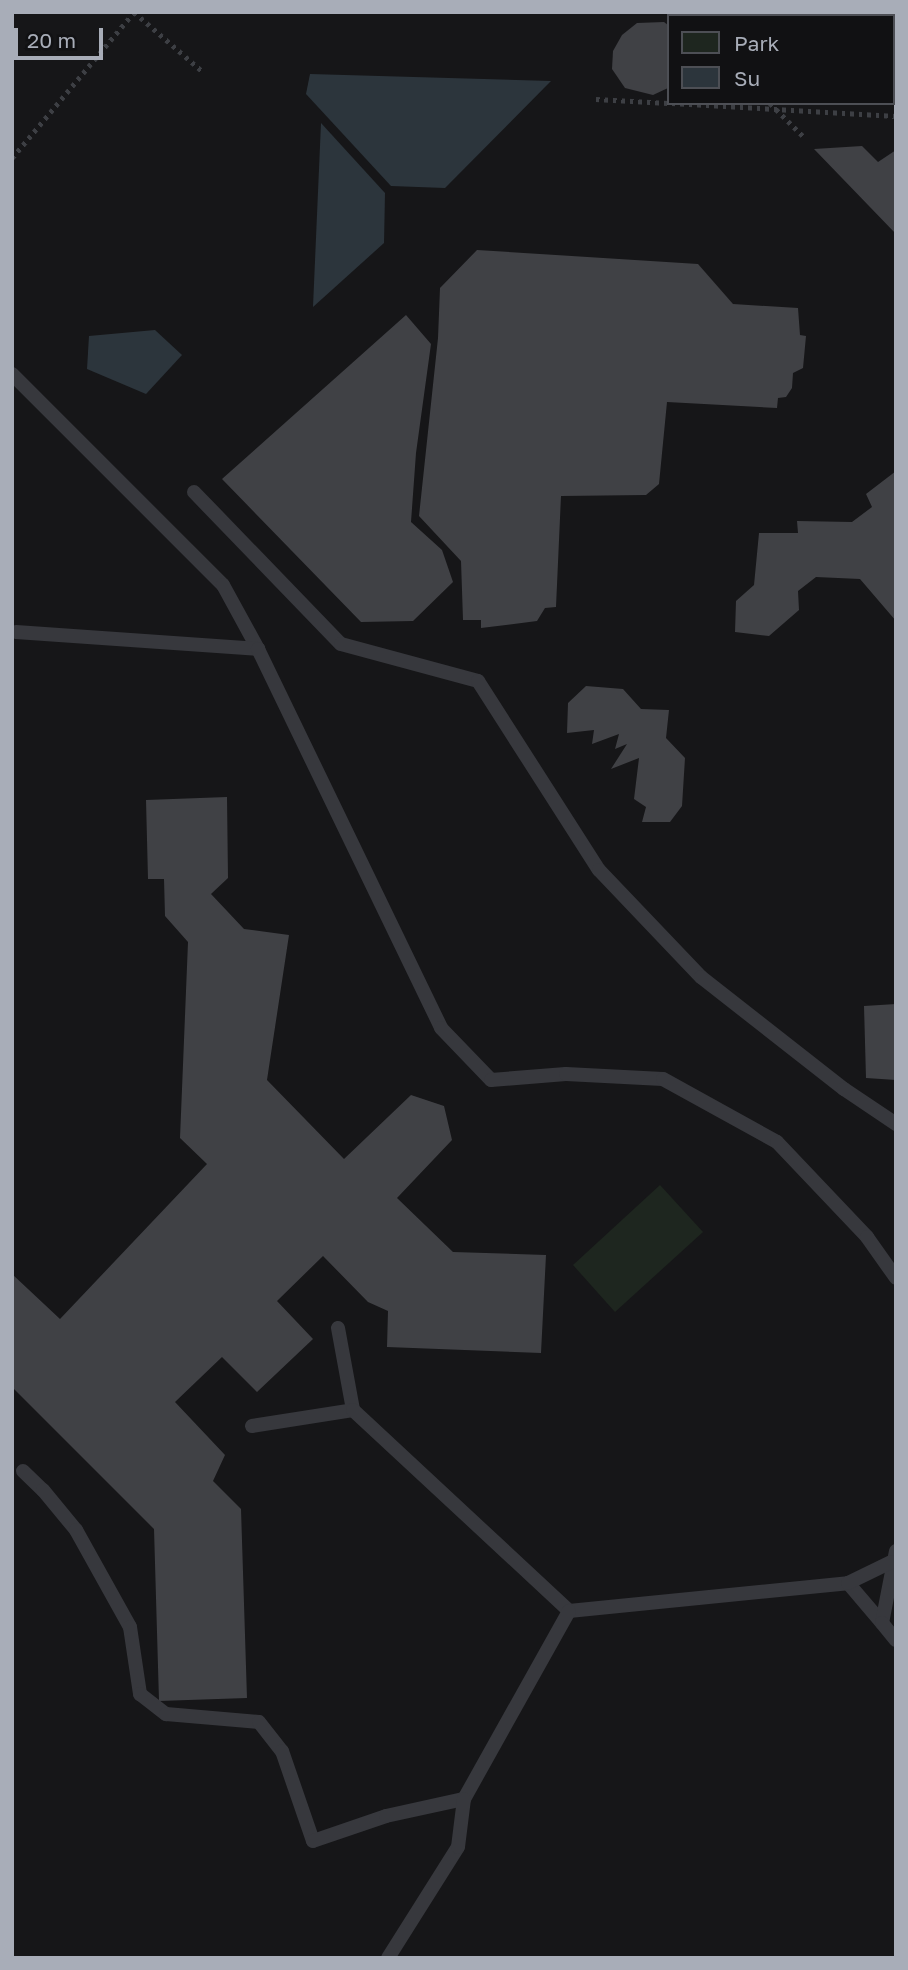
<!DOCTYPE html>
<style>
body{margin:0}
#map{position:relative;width:908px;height:1970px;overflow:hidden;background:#161618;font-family:"Golos Text",sans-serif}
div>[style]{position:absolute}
.green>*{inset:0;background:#1e261f}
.water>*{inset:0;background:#2c353c}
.building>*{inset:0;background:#404145}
.path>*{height:4.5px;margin-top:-2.25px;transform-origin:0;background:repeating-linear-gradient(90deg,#3d3f44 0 3.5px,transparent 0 8.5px)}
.lane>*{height:14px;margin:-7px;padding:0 7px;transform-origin:7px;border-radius:7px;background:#37383d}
span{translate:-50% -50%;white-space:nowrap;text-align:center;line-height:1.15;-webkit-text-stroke:7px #111113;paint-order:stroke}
.frame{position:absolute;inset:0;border:14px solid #a8adb8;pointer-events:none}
.legend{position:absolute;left:667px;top:14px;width:228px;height:91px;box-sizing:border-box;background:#111113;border:2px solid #4d4f55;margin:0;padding:9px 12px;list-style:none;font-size:21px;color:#a8adb8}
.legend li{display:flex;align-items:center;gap:14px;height:35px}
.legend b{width:35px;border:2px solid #4d4f55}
.scale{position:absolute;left:14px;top:28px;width:89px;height:32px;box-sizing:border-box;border:4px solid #a8adb8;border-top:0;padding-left:9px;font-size:21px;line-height:24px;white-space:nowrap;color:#a8adb8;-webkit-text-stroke:5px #111113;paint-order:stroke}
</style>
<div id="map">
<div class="green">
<i style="clip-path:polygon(660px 1185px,703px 1232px,615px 1312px,573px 1265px)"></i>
</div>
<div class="water">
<i style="clip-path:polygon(310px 74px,551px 81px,445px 188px,391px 186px,306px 94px)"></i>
<i style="clip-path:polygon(321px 123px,385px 193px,384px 243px,313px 307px)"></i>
<i style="clip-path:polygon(155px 330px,182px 355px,146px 394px,87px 369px,89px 336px)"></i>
</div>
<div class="building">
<i style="clip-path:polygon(664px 22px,668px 25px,668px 88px,653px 95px,625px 88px,612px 69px,613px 51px,622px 35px,637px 23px)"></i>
<i style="clip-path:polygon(862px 146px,878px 162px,896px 150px,896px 234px,814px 149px)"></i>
<i style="clip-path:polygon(477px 250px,698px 264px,733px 304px,798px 308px,800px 335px,806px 336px,803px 368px,793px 373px,792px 388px,786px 397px,778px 398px,777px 408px,667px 402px,659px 484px,646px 495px,561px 496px,556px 607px,545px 608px,537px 621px,481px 628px,481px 620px,463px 620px,461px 561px,419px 516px,438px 338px,440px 288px)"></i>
<i style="clip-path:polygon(406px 315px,431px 344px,416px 453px,411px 522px,442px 550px,453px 582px,413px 621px,361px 622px,222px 479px)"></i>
<i style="clip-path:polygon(896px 471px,896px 621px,860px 579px,816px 577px,798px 591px,799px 610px,769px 636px,735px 632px,736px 601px,754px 585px,759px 533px,798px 533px,797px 521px,852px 522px,872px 507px,866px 494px)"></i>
<i style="clip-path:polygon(586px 686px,623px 689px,641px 709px,669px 710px,666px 738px,685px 758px,682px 806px,670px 822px,642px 822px,646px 807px,634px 799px,639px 758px,611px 769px,627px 744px,615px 749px,619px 734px,592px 744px,594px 730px,567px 733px,568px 703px)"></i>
<i style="clip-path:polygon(227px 797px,228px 878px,211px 894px,244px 929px,289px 935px,267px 1080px,344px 1159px,411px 1095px,444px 1106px,452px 1140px,397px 1198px,453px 1252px,546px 1255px,541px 1353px,387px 1347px,388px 1311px,368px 1302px,323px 1256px,277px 1301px,313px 1339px,257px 1392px,222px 1357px,175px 1402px,225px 1455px,213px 1481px,241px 1509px,247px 1698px,159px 1701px,154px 1529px,12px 1387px,12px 1274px,60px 1319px,207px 1164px,180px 1138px,188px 942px,165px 916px,164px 879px,148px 879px,146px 800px)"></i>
<i style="clip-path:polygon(896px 1004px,896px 1080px,866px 1078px,864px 1006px)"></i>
</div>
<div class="path">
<i style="left:686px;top:12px;width:5px;rotate:53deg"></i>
<i style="left:780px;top:16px;width:4px;rotate:-90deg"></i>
<i style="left:596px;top:99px;width:72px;rotate:3.2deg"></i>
<i style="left:672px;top:103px;width:224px;rotate:3.3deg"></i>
<i style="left:770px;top:103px;width:49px;rotate:45deg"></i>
<i style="left:12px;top:158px;width:190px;rotate:-50.1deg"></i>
<i style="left:134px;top:12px;width:90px;rotate:40.9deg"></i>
</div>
<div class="lane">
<i style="left:12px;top:374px;width:298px;rotate:45deg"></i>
<i style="left:223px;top:585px;width:73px;rotate:61.3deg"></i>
<i style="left:194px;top:492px;width:211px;rotate:46deg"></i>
<i style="left:341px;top:644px;width:142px;rotate:15.1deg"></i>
<i style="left:478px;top:681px;width:224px;rotate:57.4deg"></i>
<i style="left:599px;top:870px;width:148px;rotate:46.4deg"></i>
<i style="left:701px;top:977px;width:182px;rotate:38.1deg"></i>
<i style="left:844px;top:1089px;width:63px;rotate:33.9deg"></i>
<i style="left:16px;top:632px;width:243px;rotate:4deg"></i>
<i style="left:258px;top:649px;width:421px;rotate:64.2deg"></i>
<i style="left:441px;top:1028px;width:72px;rotate:46.1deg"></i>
<i style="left:491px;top:1080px;width:75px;rotate:-4.6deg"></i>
<i style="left:566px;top:1074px;width:97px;rotate:3deg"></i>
<i style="left:663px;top:1079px;width:130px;rotate:28.9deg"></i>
<i style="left:777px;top:1142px;width:131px;rotate:46.5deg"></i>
<i style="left:867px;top:1237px;width:50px;rotate:54.7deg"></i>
<i style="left:338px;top:1328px;width:83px;rotate:79.6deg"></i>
<i style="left:252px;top:1426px;width:102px;rotate:-9deg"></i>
<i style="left:353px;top:1410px;width:295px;rotate:42.9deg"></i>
<i style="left:569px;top:1611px;width:280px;rotate:-5.7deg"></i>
<i style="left:848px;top:1583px;width:52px;rotate:49.6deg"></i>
<i style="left:23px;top:1471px;width:28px;rotate:44deg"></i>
<i style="left:43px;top:1490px;width:52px;rotate:50.5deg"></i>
<i style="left:76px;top:1530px;width:111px;rotate:60.9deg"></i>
<i style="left:130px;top:1627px;width:68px;rotate:81.5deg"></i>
<i style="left:140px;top:1694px;width:33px;rotate:38deg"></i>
<i style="left:166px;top:1714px;width:93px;rotate:4.9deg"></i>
<i style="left:259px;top:1722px;width:37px;rotate:52deg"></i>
<i style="left:282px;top:1751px;width:95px;rotate:71deg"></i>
<i style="left:313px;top:1841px;width:77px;rotate:-18.9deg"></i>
<i style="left:386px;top:1816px;width:80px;rotate:-12.3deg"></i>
<i style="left:464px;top:1799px;width:215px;rotate:-60.8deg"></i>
<i style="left:896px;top:1551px;width:73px;rotate:101deg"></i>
<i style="left:882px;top:1623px;width:22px;rotate:51deg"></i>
<i style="left:848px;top:1583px;width:48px;rotate:-26deg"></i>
<i style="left:388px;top:1958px;width:131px;rotate:-57.8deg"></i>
<i style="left:458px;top:1847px;width:48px;rotate:-82.9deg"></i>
</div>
<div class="frame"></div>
<ul class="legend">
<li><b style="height:19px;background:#1e261f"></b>Park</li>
<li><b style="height:19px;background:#2c353c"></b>Su</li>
</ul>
<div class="scale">20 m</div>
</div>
